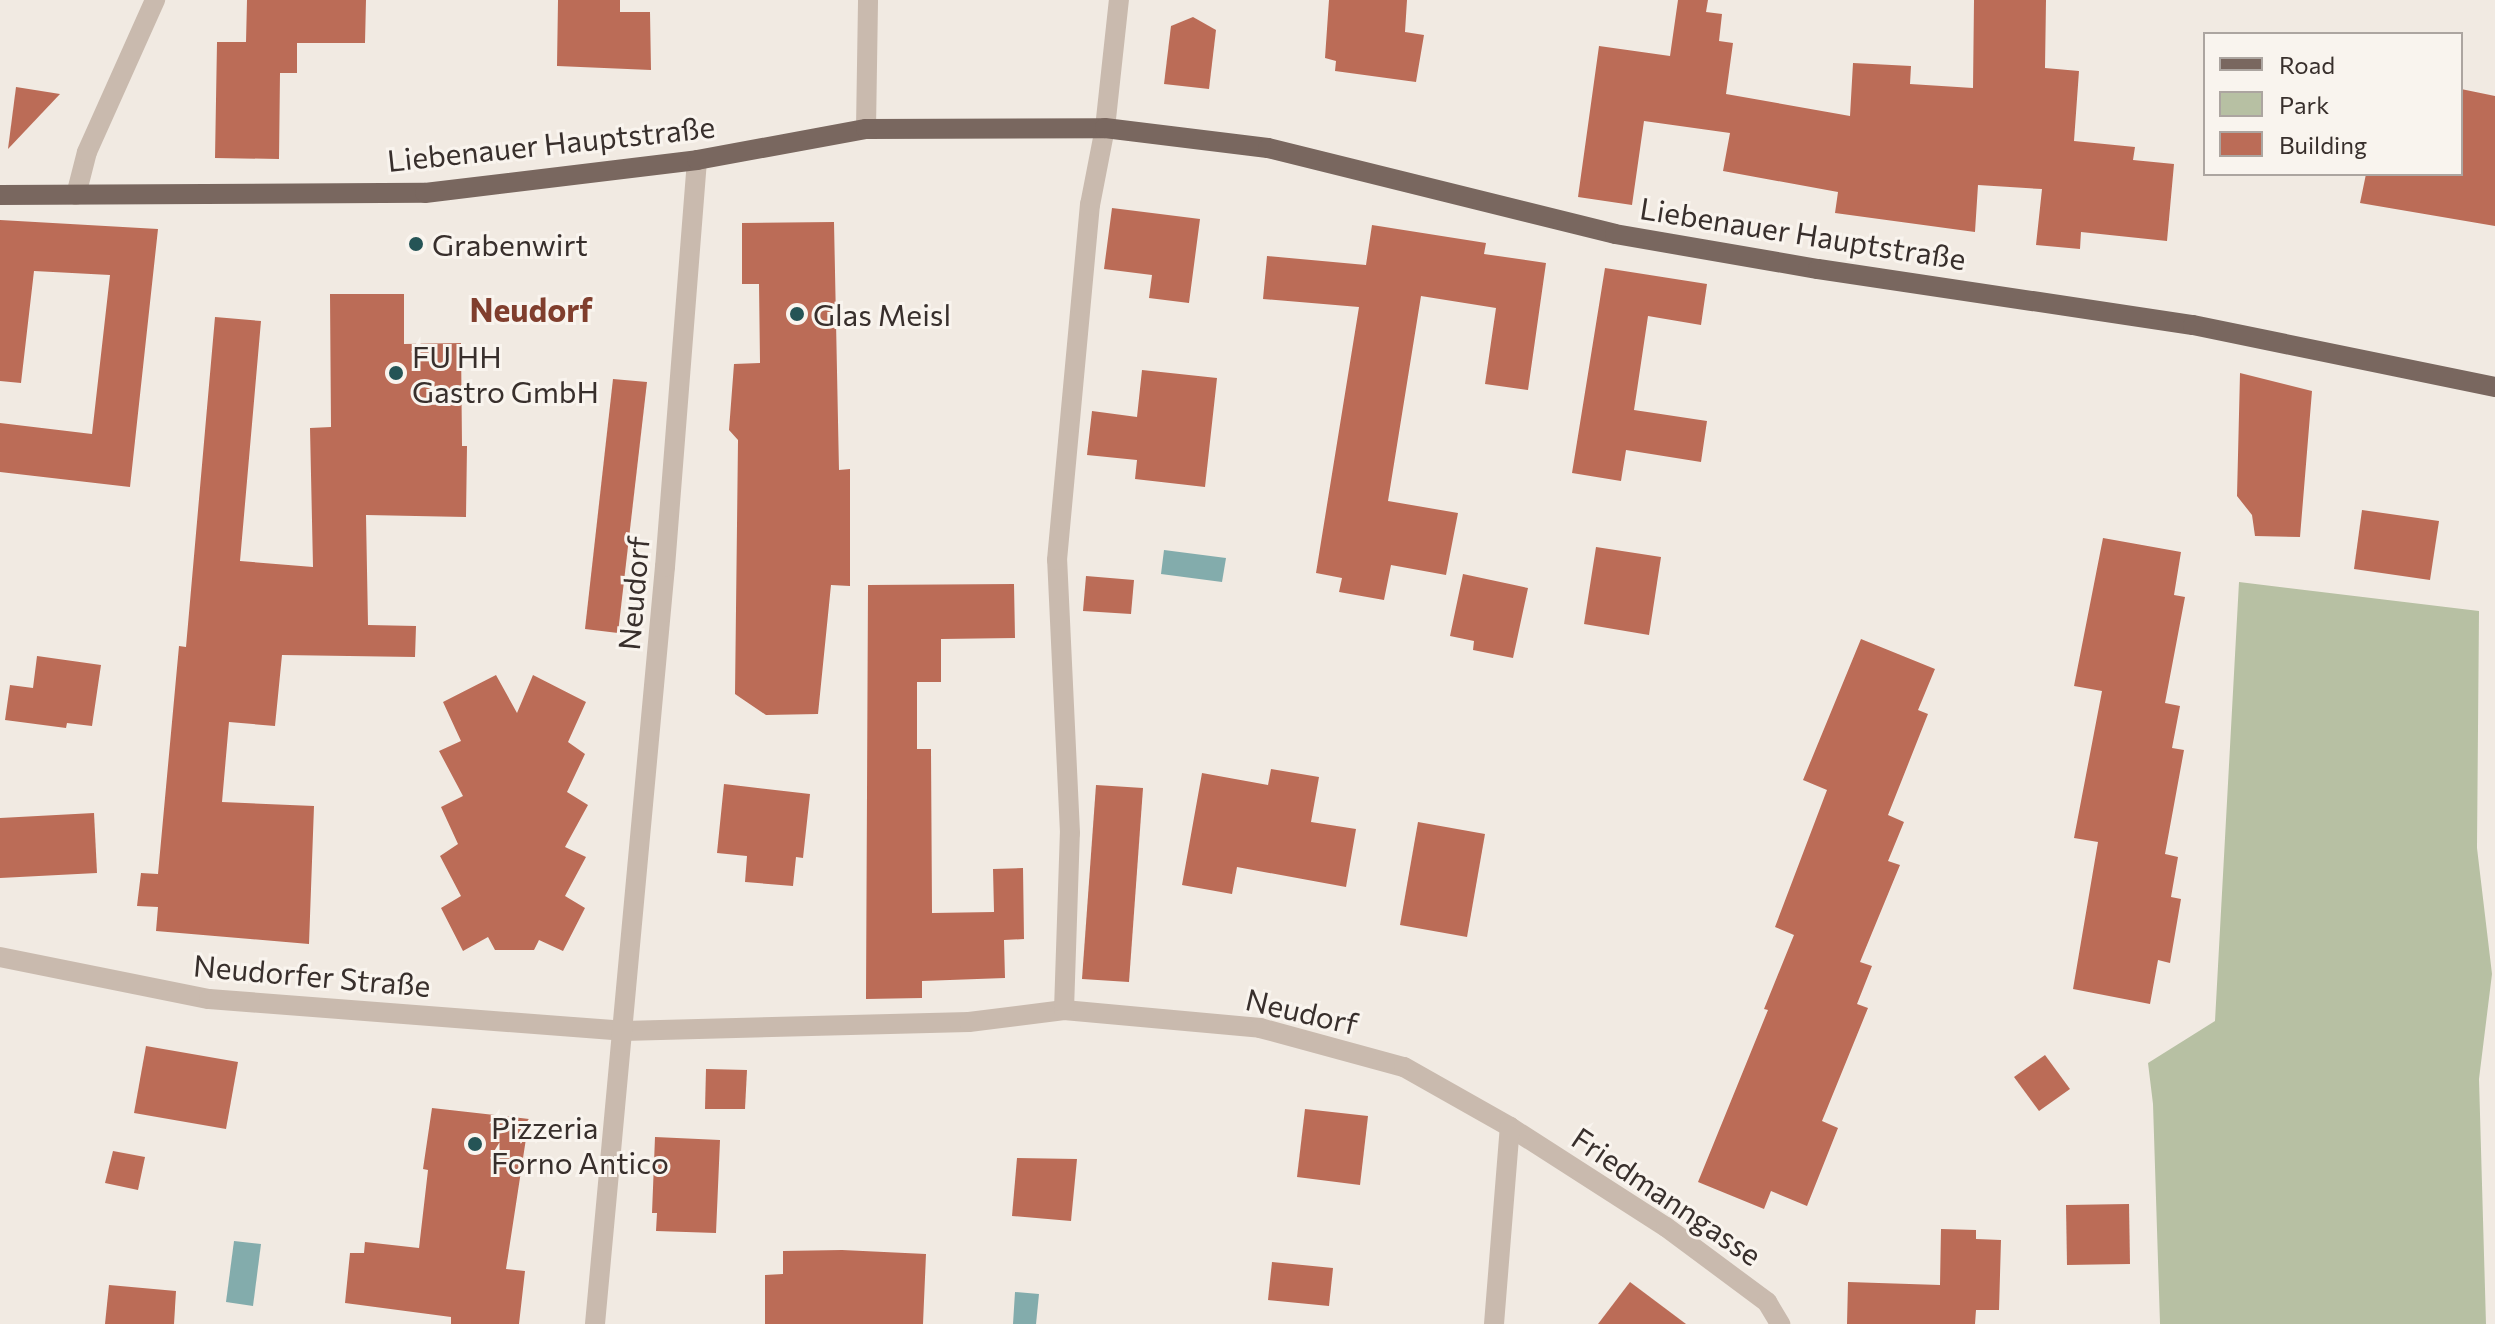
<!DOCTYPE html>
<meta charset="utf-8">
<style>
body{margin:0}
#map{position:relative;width:2495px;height:1324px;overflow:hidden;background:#f1eae2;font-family:Commissioner,sans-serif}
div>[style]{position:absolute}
.green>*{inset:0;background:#b7c0a3}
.water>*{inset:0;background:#83acac}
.building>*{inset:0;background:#bb6c57}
.minor>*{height:20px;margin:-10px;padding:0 10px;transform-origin:10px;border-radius:10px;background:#c9baae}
.major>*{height:20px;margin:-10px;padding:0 10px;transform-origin:10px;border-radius:10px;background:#79675f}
.dots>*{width:22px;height:22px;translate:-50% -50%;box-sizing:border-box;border:4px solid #f9f4ee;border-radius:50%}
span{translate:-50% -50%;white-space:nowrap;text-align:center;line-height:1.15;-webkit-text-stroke:6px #f9f4ee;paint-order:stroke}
.street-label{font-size:30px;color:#382f2c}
.poi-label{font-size:30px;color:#382f2c}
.left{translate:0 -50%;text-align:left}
.neighbourhood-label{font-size:32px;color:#803e2d;font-weight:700}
.legend{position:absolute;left:2203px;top:32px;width:260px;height:144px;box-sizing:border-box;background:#f9f4ee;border:2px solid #aca5a0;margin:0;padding:10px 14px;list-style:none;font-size:24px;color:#382f2c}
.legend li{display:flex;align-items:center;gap:16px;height:40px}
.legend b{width:40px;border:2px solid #aca5a0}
</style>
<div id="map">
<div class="green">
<i style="clip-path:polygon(2239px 582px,2479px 611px,2477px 848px,2492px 974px,2479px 1079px,2486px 1324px,2160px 1324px,2153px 1104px,2148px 1063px,2215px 1021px)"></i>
</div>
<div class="water">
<i style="clip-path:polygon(1164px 550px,1226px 558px,1222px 582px,1161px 574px)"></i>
<i style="clip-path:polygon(234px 1241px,261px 1244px,253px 1306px,226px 1302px)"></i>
<i style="clip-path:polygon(1015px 1292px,1039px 1294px,1036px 1324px,1013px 1324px)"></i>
</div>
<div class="building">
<i style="clip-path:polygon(247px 0,366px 0,365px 43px,297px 43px,297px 73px,280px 73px,279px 159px,215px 158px,217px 42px,246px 42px)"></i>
<i style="clip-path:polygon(558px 0,620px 0,620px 12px,650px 12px,651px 70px,557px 66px)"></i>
<i style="clip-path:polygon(1329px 0,1407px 0,1405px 32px,1424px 35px,1416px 82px,1335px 71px,1336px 61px,1325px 58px)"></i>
<i style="clip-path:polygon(1678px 0,1708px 0,1706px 12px,1722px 14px,1719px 41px,1733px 43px,1726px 94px,1850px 116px,1853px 63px,1911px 66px,1910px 84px,1973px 88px,1974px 0,2046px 0,2045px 68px,2079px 71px,2074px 141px,2135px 147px,2133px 160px,2174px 164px,2167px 241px,2081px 232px,2080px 249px,2036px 245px,2042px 189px,1978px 185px,1975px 232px,1835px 213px,1838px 192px,1723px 171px,1730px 133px,1644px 121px,1632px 205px,1578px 197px,1599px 46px,1670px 56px)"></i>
<i style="clip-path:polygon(1193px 17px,1216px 30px,1209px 89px,1164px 84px,1171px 26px)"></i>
<i style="clip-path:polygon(16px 87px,60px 94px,8px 149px)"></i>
<i style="clip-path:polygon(2461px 89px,2495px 96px,2495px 226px,2360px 203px,2366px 174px,2461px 174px)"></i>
<i style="clip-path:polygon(1112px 208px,1200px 219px,1189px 303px,1149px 298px,1152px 275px,1104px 269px)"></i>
<i style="clip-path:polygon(0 220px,158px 229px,130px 487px,0 472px,0 423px,92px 434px,110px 275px,34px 271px,21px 383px,0 381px)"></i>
<i style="clip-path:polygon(834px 222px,839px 470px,850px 469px,850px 586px,831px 585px,818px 714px,766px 715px,735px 694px,738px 440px,729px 430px,734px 364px,760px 363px,759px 284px,742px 284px,742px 223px)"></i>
<i style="clip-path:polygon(1372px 225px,1486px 243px,1484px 254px,1546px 263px,1528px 390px,1485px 384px,1496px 308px,1421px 296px,1388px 501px,1458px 513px,1446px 575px,1391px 565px,1384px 600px,1339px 592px,1342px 578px,1316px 573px,1359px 307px,1263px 299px,1267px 256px,1366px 265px)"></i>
<i style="clip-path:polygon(1605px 268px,1707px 284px,1701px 325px,1648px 316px,1634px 410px,1707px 421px,1701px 462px,1626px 450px,1621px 481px,1572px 473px)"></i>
<i style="clip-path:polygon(330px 294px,404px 294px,404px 344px,461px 343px,462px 446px,467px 446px,466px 517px,366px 515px,368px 625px,416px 626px,415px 657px,282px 655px,275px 726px,229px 722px,222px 802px,314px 806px,309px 944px,156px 931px,158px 907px,137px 906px,141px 873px,158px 874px,179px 646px,186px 647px,215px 317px,261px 321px,240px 561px,313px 567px,310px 428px,331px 427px)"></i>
<i style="clip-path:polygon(1142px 370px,1217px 378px,1205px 487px,1135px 479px,1137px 460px,1087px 455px,1092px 411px,1137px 417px)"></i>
<i style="clip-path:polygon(2240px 373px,2312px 391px,2300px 537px,2255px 536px,2252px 515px,2237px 496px)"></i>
<i style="clip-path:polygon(613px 379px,647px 382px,618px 633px,585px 629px)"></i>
<i style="clip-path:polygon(2362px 510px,2439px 521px,2430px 580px,2354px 569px)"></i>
<i style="clip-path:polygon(2103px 538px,2181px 552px,2174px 595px,2185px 597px,2165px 703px,2180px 706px,2172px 748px,2184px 750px,2165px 854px,2178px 857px,2171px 897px,2181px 899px,2170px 963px,2158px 960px,2150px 1004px,2073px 989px,2098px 842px,2074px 838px,2102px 691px,2074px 686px)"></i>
<i style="clip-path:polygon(1596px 547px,1661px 557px,1649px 635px,1584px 624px)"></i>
<i style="clip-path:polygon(1463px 574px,1528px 588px,1513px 658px,1473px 650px,1474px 641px,1450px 636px)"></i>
<i style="clip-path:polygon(1086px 576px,1134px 580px,1131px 614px,1083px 611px)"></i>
<i style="clip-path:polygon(1014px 584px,1015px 638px,941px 639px,941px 682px,917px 682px,917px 749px,931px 749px,932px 913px,994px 912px,993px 869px,1023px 868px,1024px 939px,1004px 940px,1005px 978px,922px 981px,922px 998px,866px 999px,868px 585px)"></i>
<i style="clip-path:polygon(1861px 639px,1935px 669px,1918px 710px,1928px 714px,1888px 815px,1904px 822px,1888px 861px,1900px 865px,1860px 962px,1872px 966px,1857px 1004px,1868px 1008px,1822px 1121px,1838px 1128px,1807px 1206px,1771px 1191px,1764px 1209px,1698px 1182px,1768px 1010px,1764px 1009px,1794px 935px,1775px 927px,1827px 790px,1803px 780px)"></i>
<i style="clip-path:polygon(37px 656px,101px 665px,92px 726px,67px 723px,66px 728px,5px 720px,10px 685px,33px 688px)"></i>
<i style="clip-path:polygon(496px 675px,517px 713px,533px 675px,586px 702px,568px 742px,585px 754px,567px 792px,588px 805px,565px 847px,586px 857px,565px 896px,585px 908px,563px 951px,539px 940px,534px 950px,495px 950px,488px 937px,463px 951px,441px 908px,461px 896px,440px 856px,458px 844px,441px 807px,463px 796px,439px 751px,461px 741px,443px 702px)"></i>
<i style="clip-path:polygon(1271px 769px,1319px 777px,1311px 822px,1356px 829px,1346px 887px,1237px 867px,1232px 894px,1182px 885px,1202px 773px,1268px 785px)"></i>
<i style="clip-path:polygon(724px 784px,810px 794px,803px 858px,796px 857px,793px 886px,745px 882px,747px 856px,717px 853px)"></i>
<i style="clip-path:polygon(1096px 785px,1143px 788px,1129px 982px,1082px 979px)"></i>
<i style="clip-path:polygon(94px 813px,97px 873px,0 878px,0 818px)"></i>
<i style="clip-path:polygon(1418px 822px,1485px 834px,1467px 937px,1400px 925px)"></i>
<i style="clip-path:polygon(146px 1046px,238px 1062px,226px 1129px,134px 1113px)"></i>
<i style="clip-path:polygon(2045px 1055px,2070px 1089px,2039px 1111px,2014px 1077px)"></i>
<i style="clip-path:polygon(706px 1069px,747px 1070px,745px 1109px,705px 1109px)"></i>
<i style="clip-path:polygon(432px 1108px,529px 1119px,506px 1269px,525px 1271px,519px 1324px,451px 1324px,451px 1317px,345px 1303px,350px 1253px,364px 1253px,365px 1242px,419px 1248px,428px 1170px,423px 1169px)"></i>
<i style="clip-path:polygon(1305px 1109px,1368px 1116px,1360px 1185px,1297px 1177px)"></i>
<i style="clip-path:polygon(655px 1137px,720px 1140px,716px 1233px,656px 1231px,657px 1213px,652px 1213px)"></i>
<i style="clip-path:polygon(113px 1151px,145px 1157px,138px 1190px,105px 1183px)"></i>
<i style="clip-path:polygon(1017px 1158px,1077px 1159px,1071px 1221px,1012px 1216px)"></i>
<i style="clip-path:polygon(2129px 1204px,2130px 1264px,2067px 1265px,2066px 1205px)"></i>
<i style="clip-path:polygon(1941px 1229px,1976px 1230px,1976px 1239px,2001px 1240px,1999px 1310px,1976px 1310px,1975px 1324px,1847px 1324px,1848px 1282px,1940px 1285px)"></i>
<i style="clip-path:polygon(842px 1250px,926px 1254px,923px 1324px,765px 1324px,765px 1275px,783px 1274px,783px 1251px)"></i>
<i style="clip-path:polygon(1272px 1262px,1333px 1268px,1329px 1306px,1268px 1300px)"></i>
<i style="clip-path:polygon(1630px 1282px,1686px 1324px,1598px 1324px)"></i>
<i style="clip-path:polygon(109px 1285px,176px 1291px,174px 1324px,105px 1324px)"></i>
</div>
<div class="minor">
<i style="left:866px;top:129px;width:129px;rotate:-89.1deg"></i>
<i style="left:76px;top:195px;width:44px;rotate:-75.7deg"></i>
<i style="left:87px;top:152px;width:167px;rotate:-65.9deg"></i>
<i style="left:0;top:957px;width:213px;rotate:11.4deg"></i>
<i style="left:209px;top:999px;width:415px;rotate:4.4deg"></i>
<i style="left:623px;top:1031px;width:346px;rotate:-1.5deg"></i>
<i style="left:969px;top:1022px;width:96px;rotate:-7.2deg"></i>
<i style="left:1064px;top:1010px;width:197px;rotate:5.2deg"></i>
<i style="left:1260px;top:1028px;width:149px;rotate:15.2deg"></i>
<i style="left:1404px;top:1067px;width:122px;rotate:29.5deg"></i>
<i style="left:1510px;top:1127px;width:185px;rotate:32.7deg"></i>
<i style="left:1666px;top:1227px;width:126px;rotate:36.6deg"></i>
<i style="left:1767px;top:1302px;width:26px;rotate:59deg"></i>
<i style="left:1064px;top:1010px;width:177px;rotate:-88.1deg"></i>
<i style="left:1070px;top:833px;width:273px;rotate:-92.7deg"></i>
<i style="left:1057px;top:560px;width:357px;rotate:-84.7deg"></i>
<i style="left:1090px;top:205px;width:78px;rotate:-79deg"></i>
<i style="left:1105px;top:128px;width:129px;rotate:-83.8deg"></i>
<i style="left:595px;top:1324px;width:760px;rotate:-84.72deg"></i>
<i style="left:665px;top:567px;width:408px;rotate:-85.5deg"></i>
<i style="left:1494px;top:1324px;width:198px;rotate:-85.4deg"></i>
</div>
<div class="major">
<i style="left:0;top:195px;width:425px;rotate:-0.3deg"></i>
<i style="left:425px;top:193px;width:274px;rotate:-6.9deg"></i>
<i style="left:697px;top:160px;width:172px;rotate:-10.4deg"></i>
<i style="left:866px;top:129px;width:239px;rotate:-0.2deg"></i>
<i style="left:1105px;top:128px;width:164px;rotate:7deg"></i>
<i style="left:1268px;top:148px;width:357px;rotate:13.9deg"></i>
<i style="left:1615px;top:234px;width:206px;rotate:9.8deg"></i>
<i style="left:1818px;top:269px;width:379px;rotate:8.5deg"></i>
<i style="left:2193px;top:325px;width:308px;rotate:11.6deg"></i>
</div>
<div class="dots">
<i style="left:416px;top:244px;background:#255456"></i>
<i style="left:797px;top:314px;background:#255456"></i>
<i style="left:396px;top:373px;background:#255456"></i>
<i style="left:475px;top:1144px;background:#255456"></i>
</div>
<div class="street-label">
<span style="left:551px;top:143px;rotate:-6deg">Liebenauer Hauptstraße</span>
<span style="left:1803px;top:233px;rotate:9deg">Liebenauer Hauptstraße</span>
<span style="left:633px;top:593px;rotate:-85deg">Neudorf</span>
<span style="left:312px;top:975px;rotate:5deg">Neudorfer Straße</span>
<span style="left:1302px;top:1011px;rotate:13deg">Neudorf</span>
<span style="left:1667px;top:1196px;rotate:34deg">Friedmanngasse</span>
</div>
<div class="poi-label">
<span class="left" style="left:432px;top:244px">Grabenwirt</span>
<span class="left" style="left:813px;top:314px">Glas Meisl</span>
<span class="left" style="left:412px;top:373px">FU HH<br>Gastro GmbH</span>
<span class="left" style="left:491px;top:1144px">Pizzeria<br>Forno Antico</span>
</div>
<div class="neighbourhood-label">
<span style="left:531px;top:309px">Neudorf</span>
</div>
<ul class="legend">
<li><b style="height:10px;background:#79675f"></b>Road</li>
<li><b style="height:22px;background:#b7c0a3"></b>Park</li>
<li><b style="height:22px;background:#bb6c57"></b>Building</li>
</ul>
</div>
